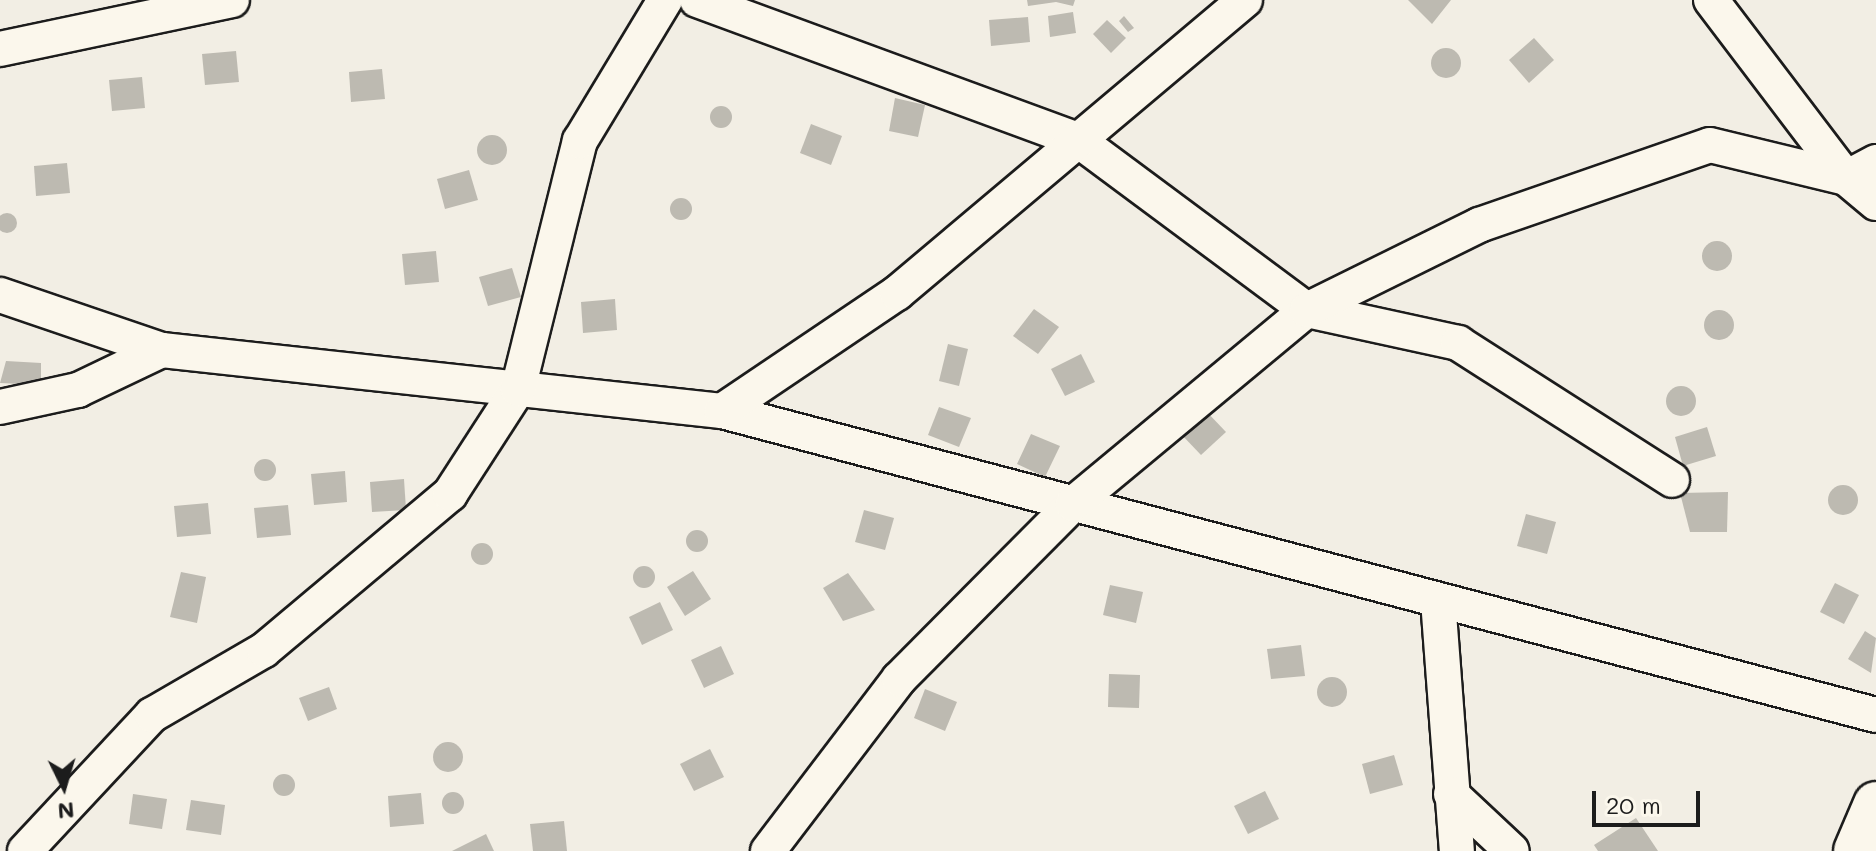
<!DOCTYPE html>
<style>
body{margin:0}
#map{position:relative;width:1876px;height:851px;overflow:hidden;background:#f2eee4;font-family:Mali,sans-serif}
div>[style]{position:absolute}
.building>*{inset:0;background:#bdbab1}
.round{border-radius:50%}
.roads{filter:drop-shadow(2px 0 #1c1c1c) drop-shadow(-2px 0 #1c1c1c) drop-shadow(0 2px #1c1c1c) drop-shadow(0 -2px #1c1c1c)}
.street>*{height:34px;margin:-17px;padding:0 17px;transform-origin:17px;border-radius:17px;background:#fbf7ec}
.secondary>*{height:44px;margin:-22px;padding:0 22px;transform-origin:22px;border-radius:22px;background:#fbf7ec}
span{translate:-50% -50%;white-space:nowrap;text-align:center;line-height:1.15;-webkit-text-stroke:6px #fbf7ec;paint-order:stroke}
.north{position:absolute;left:24px;top:747px;width:80px;height:80px;-webkit-text-stroke:6px #fbf7ec;paint-order:stroke;rotate:175deg;font-size:22px;font-weight:700;line-height:32px;text-align:center;color:#1c1c1c}
.north::after{content:'';display:block;margin:auto;width:28px;height:36px;background:#1c1c1c;clip-path:polygon(50% 0,100% 100%,50% 72%,0 100%)}
.scale{position:absolute;left:1592px;top:791px;width:108px;height:36px;box-sizing:border-box;border:4px solid #1c1c1c;border-top:0;padding-left:10px;font-size:24px;line-height:28px;white-space:nowrap;color:#1c1c1c;-webkit-text-stroke:6px #fbf7ec;paint-order:stroke}
</style>
<div id="map">
<div class="building">
<i style="clip-path:polygon(1027px 0,1075px 0,1073px 6px,1056px 2px,1028px 6px)"></i>
<i style="clip-path:polygon(1408px 0,1451px 0,1432px 24px)"></i>
<i style="clip-path:polygon(1073px 12px,1076px 33px,1050px 37px,1048px 16px)"></i>
<i style="clip-path:polygon(1124px 16px,1134px 28px,1128px 32px,1119px 21px)"></i>
<i style="clip-path:polygon(1028px 17px,1030px 42px,991px 46px,989px 20px)"></i>
<i style="clip-path:polygon(1107px 20px,1126px 38px,1111px 53px,1093px 34px)"></i>
<i style="clip-path:polygon(1534px 38px,1554px 60px,1529px 83px,1509px 60px)"></i>
<i class="round" style="left:1431px;top:48px;width:30px;height:30px"></i>
<i style="clip-path:polygon(236px 51px,239px 82px,205px 85px,202px 54px)"></i>
<i style="clip-path:polygon(382px 69px,385px 99px,351px 102px,349px 72px)"></i>
<i style="clip-path:polygon(142px 77px,145px 108px,112px 111px,109px 80px)"></i>
<i style="clip-path:polygon(895px 98px,925px 105px,918px 137px,889px 131px)"></i>
<i class="round" style="left:710px;top:106px;width:22px;height:22px"></i>
<i style="clip-path:polygon(811px 124px,842px 136px,831px 165px,800px 153px)"></i>
<i class="round" style="left:477px;top:135px;width:30px;height:30px"></i>
<i style="clip-path:polygon(67px 163px,70px 193px,36px 196px,34px 166px)"></i>
<i style="clip-path:polygon(469px 170px,478px 200px,445px 209px,437px 179px)"></i>
<i class="round" style="left:670px;top:198px;width:22px;height:22px"></i>
<i class="round" style="left:-3px;top:213px;width:20px;height:20px"></i>
<i class="round" style="left:1702px;top:241px;width:30px;height:30px"></i>
<i style="clip-path:polygon(436px 251px,439px 282px,405px 285px,402px 254px)"></i>
<i style="clip-path:polygon(512px 268px,521px 297px,488px 306px,479px 277px)"></i>
<i style="clip-path:polygon(615px 299px,617px 330px,583px 333px,581px 302px)"></i>
<i style="clip-path:polygon(1034px 309px,1059px 327px,1038px 354px,1013px 336px)"></i>
<i class="round" style="left:1704px;top:310px;width:30px;height:30px"></i>
<i style="clip-path:polygon(948px 344px,968px 349px,959px 386px,939px 381px)"></i>
<i style="clip-path:polygon(1081px 354px,1095px 382px,1065px 396px,1051px 369px)"></i>
<i style="clip-path:polygon(6px 361px,41px 363px,41px 385px,0 383px)"></i>
<i class="round" style="left:1666px;top:386px;width:30px;height:30px"></i>
<i style="clip-path:polygon(939px 407px,971px 418px,959px 447px,928px 435px)"></i>
<i style="clip-path:polygon(1205px 410px,1226px 432px,1201px 455px,1180px 433px)"></i>
<i style="clip-path:polygon(1707px 427px,1716px 456px,1683px 466px,1675px 437px)"></i>
<i style="clip-path:polygon(1031px 434px,1060px 446px,1045px 477px,1017px 464px)"></i>
<i class="round" style="left:254px;top:459px;width:22px;height:22px"></i>
<i style="clip-path:polygon(345px 471px,347px 502px,314px 505px,311px 474px)"></i>
<i style="clip-path:polygon(404px 479px,406px 510px,372px 512px,370px 482px)"></i>
<i class="round" style="left:1828px;top:485px;width:30px;height:30px"></i>
<i style="clip-path:polygon(1728px 492px,1727px 532px,1690px 532px,1680px 493px)"></i>
<i style="clip-path:polygon(208px 503px,211px 534px,177px 537px,174px 506px)"></i>
<i style="clip-path:polygon(288px 505px,291px 535px,257px 538px,254px 508px)"></i>
<i style="clip-path:polygon(864px 510px,894px 518px,885px 550px,855px 542px)"></i>
<i style="clip-path:polygon(1526px 514px,1556px 522px,1547px 554px,1517px 546px)"></i>
<i class="round" style="left:686px;top:530px;width:22px;height:22px"></i>
<i class="round" style="left:471px;top:543px;width:22px;height:22px"></i>
<i class="round" style="left:633px;top:566px;width:22px;height:22px"></i>
<i style="clip-path:polygon(693px 571px,711px 599px,685px 616px,667px 587px)"></i>
<i style="clip-path:polygon(181px 572px,206px 577px,197px 623px,170px 617px)"></i>
<i style="clip-path:polygon(848px 573px,875px 610px,843px 621px,823px 588px)"></i>
<i style="clip-path:polygon(1835px 583px,1859px 595px,1844px 624px,1820px 612px)"></i>
<i style="clip-path:polygon(1110px 585px,1143px 592px,1136px 623px,1103px 615px)"></i>
<i style="clip-path:polygon(660px 602px,673px 630px,642px 645px,629px 617px)"></i>
<i style="clip-path:polygon(1865px 631px,1876px 638px,1871px 673px,1848px 659px)"></i>
<i style="clip-path:polygon(1301px 645px,1305px 676px,1271px 679px,1267px 649px)"></i>
<i style="clip-path:polygon(721px 646px,734px 674px,704px 688px,691px 660px)"></i>
<i style="clip-path:polygon(1109px 674px,1140px 675px,1139px 708px,1108px 707px)"></i>
<i class="round" style="left:1317px;top:677px;width:30px;height:30px"></i>
<i style="clip-path:polygon(329px 687px,337px 709px,308px 721px,299px 698px)"></i>
<i style="clip-path:polygon(925px 689px,957px 702px,945px 731px,914px 718px)"></i>
<i class="round" style="left:433px;top:742px;width:30px;height:30px"></i>
<i style="clip-path:polygon(710px 749px,724px 777px,694px 791px,680px 764px)"></i>
<i style="clip-path:polygon(1394px 755px,1403px 785px,1370px 794px,1362px 764px)"></i>
<i class="round" style="left:273px;top:774px;width:22px;height:22px"></i>
<i style="clip-path:polygon(1265px 791px,1279px 819px,1248px 834px,1234px 806px)"></i>
<i class="round" style="left:442px;top:792px;width:22px;height:22px"></i>
<i style="clip-path:polygon(421px 793px,424px 824px,390px 827px,388px 796px)"></i>
<i style="clip-path:polygon(133px 794px,167px 799px,162px 829px,129px 824px)"></i>
<i style="clip-path:polygon(191px 800px,225px 805px,221px 835px,186px 830px)"></i>
<i style="clip-path:polygon(1636px 818px,1658px 851px,1598px 851px,1594px 845px)"></i>
<i style="clip-path:polygon(564px 821px,567px 851px,533px 851px,530px 824px)"></i>
<i style="clip-path:polygon(486px 834px,494px 851px,452px 851px)"></i>
</div>
<div class="roads">
<div class="street">
<i style="left:697px;top:0;width:406px;rotate:20.2deg"></i>
<i style="left:1078px;top:140px;width:285px;rotate:36.6deg"></i>
<i style="left:1307px;top:310px;width:155px;rotate:12.3deg"></i>
<i style="left:1458px;top:343px;width:254px;rotate:32.6deg"></i>
<i style="left:1711px;top:0;width:223px;rotate:52.8deg"></i>
<i style="left:1846px;top:178px;width:39px;rotate:40deg"></i>
<i style="left:0;top:49px;width:237px;rotate:-11.9deg"></i>
<i style="left:0;top:295px;width:171px;rotate:18.8deg"></i>
<i style="left:162px;top:350px;width:563px;rotate:6.22deg"></i>
<i style="left:722px;top:411px;width:1193px;rotate:14.76deg"></i>
<i style="left:0;top:407px;width:80px;rotate:-12.3deg"></i>
<i style="left:78px;top:390px;width:93px;rotate:-25.5deg"></i>
<i style="left:722px;top:411px;width:211px;rotate:-34deg"></i>
<i style="left:897px;top:293px;width:455px;rotate:-40.1deg"></i>
<i style="left:1438px;top:600px;width:252px;rotate:85.7deg"></i>
<i style="left:1451px;top:794px;width:83px;rotate:43.1deg"></i>
<i style="left:25px;top:851px;width:186px;rotate:-47deg"></i>
<i style="left:152px;top:715px;width:129px;rotate:-30.1deg"></i>
<i style="left:264px;top:650px;width:243px;rotate:-40deg"></i>
<i style="left:450px;top:494px;width:125px;rotate:-57.1deg"></i>
<i style="left:518px;top:389px;width:256px;rotate:-76deg"></i>
<i style="left:580px;top:141px;width:165px;rotate:-58.9deg"></i>
<i style="left:768px;top:851px;width:216px;rotate:-52.7deg"></i>
<i style="left:899px;top:679px;width:247px;rotate:-45.2deg"></i>
<i style="left:1073px;top:504px;width:304px;rotate:-39.7deg"></i>
<i style="left:1307px;top:310px;width:192px;rotate:-26.3deg"></i>
<i style="left:1479px;top:225px;width:244px;rotate:-19.1deg"></i>
<i style="left:1710px;top:145px;width:140px;rotate:13.6deg"></i>
<i style="left:1846px;top:178px;width:34px;rotate:-28deg"></i>
</div>
<div class="secondary">
<i style="left:1856px;top:851px;width:51px;rotate:-66.9deg"></i>
</div>
</div>
<div class="north">N</div>
<div class="scale">20 m</div>
</div>
